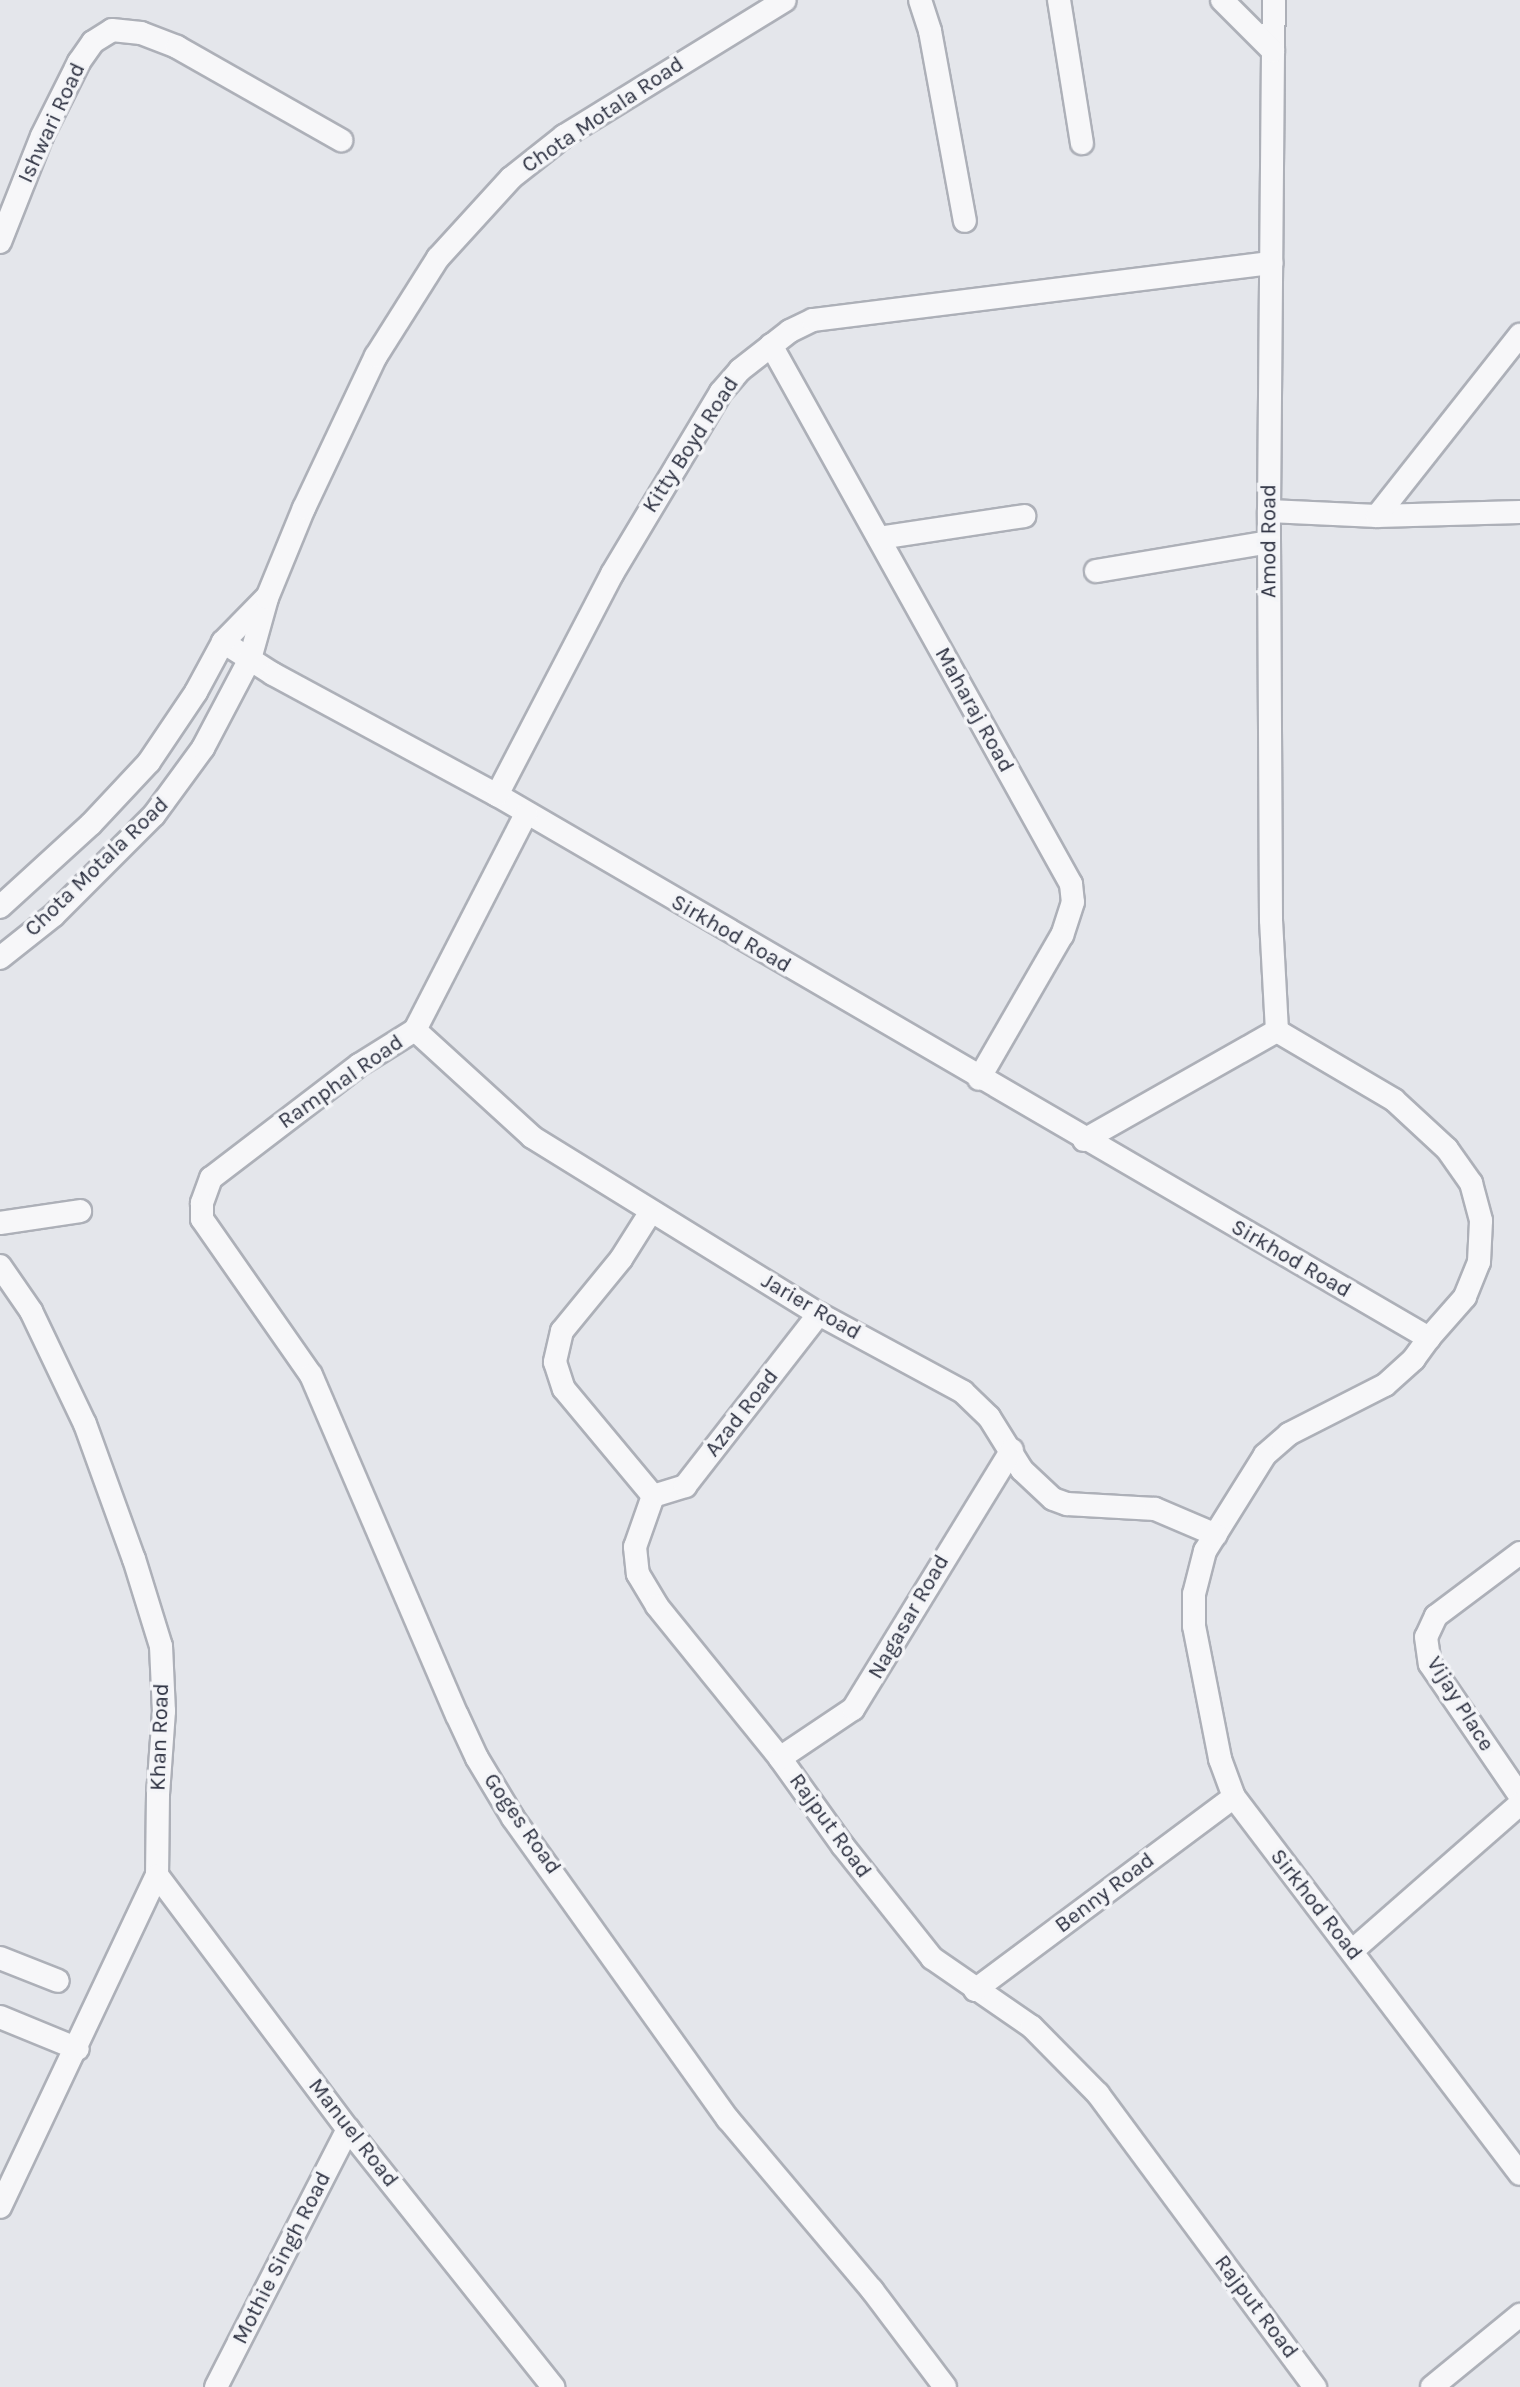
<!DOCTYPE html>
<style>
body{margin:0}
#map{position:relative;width:1520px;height:2387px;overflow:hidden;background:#e4e6eb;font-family:Karla,sans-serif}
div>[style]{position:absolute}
.roads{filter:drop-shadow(2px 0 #adb0b8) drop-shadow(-2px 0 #adb0b8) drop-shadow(0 2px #adb0b8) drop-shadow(0 -2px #adb0b8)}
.minor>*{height:22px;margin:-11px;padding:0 11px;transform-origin:11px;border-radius:11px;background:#f7f7f9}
span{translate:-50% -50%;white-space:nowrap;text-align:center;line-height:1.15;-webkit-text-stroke:7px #f4f5f8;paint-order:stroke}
.street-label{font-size:22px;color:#2d3141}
</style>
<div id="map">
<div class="roads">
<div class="minor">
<i style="left:920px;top:0;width:33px;rotate:72deg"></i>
<i style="left:930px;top:31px;width:193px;rotate:79.6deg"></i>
<i style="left:1059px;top:0;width:145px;rotate:80.9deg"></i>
<i style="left:1273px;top:51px;width:51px;rotate:-88.9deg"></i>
<i style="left:0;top:242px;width:114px;rotate:-68.4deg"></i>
<i style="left:42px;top:136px;width:83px;rotate:-63.4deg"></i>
<i style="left:79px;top:62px;width:24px;rotate:-55deg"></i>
<i style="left:93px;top:42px;width:22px;rotate:-32deg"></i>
<i style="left:112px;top:30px;width:29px;rotate:6deg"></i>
<i style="left:141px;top:33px;width:39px;rotate:21deg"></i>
<i style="left:177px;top:47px;width:189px;rotate:29.6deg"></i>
<i style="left:771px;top:345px;width:617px;rotate:60.9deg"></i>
<i style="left:1071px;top:884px;width:18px;rotate:84deg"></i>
<i style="left:1073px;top:902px;width:35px;rotate:108deg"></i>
<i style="left:1062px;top:935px;width:166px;rotate:120deg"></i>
<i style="left:1269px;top:511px;width:108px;rotate:2.7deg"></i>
<i style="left:1377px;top:516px;width:143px;rotate:-1.6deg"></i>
<i style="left:1377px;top:516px;width:231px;rotate:-51.7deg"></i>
<i style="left:879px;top:538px;width:147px;rotate:-8.6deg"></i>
<i style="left:1096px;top:571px;width:175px;rotate:-9.5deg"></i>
<i style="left:223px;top:642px;width:59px;rotate:32.6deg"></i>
<i style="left:273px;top:674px;width:255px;rotate:28.4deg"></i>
<i style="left:497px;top:795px;width:1079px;rotate:30.23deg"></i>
<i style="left:1429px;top:1338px;width:26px;rotate:126deg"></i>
<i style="left:1414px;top:1359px;width:39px;rotate:138deg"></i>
<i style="left:1385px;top:1385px;width:108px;rotate:153deg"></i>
<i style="left:1289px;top:1434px;width:32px;rotate:139deg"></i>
<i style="left:1265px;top:1455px;width:113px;rotate:122deg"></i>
<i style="left:1205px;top:1551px;width:44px;rotate:104.3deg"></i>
<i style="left:1194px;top:1594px;width:32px;rotate:90deg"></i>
<i style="left:1194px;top:1626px;width:136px;rotate:78.9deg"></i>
<i style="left:1220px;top:1759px;width:40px;rotate:69.8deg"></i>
<i style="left:1234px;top:1797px;width:473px;rotate:52.8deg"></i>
<i style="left:497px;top:795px;width:249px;rotate:-62.5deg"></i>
<i style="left:612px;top:574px;width:212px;rotate:-59.1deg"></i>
<i style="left:721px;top:392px;width:29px;rotate:-49deg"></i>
<i style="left:740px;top:370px;width:63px;rotate:-38deg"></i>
<i style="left:790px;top:331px;width:25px;rotate:-26deg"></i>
<i style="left:813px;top:320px;width:462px;rotate:-7.1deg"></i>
<i style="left:526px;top:814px;width:243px;rotate:117.2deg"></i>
<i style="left:415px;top:1030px;width:66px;rotate:148deg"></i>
<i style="left:359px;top:1065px;width:186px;rotate:142.6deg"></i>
<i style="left:211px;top:1178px;width:27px;rotate:110deg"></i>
<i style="left:202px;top:1203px;width:16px;rotate:90deg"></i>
<i style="left:202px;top:1219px;width:190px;rotate:55.1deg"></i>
<i style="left:311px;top:1375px;width:370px;rotate:66.8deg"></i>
<i style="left:457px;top:1715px;width:47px;rotate:65.1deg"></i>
<i style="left:477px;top:1758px;width:70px;rotate:59deg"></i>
<i style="left:513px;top:1818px;width:370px;rotate:54.5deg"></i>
<i style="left:728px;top:2119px;width:224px;rotate:49.9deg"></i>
<i style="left:872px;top:2290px;width:121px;rotate:53deg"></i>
<i style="left:0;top:907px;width:123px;rotate:-42.4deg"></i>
<i style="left:91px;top:824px;width:85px;rotate:-46.9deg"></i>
<i style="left:149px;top:762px;width:84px;rotate:-56.1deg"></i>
<i style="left:196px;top:692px;width:57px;rotate:-61.6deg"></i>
<i style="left:223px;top:642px;width:62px;rotate:-45.7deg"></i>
<i style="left:0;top:958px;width:69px;rotate:-38.5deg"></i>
<i style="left:54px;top:915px;width:141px;rotate:-45deg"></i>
<i style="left:154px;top:815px;width:83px;rotate:-53.8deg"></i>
<i style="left:203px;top:748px;width:101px;rotate:-62.2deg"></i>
<i style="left:250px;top:659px;width:63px;rotate:-74.4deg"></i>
<i style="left:267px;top:598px;width:97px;rotate:-67.7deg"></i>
<i style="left:304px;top:508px;width:168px;rotate:-64.7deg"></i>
<i style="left:376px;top:356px;width:116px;rotate:-57.7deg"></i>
<i style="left:438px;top:258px;width:108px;rotate:-47.6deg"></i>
<i style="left:511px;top:178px;width:68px;rotate:-38.4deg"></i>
<i style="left:564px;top:136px;width:259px;rotate:-31.6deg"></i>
<i style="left:415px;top:1030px;width:159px;rotate:42.4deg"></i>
<i style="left:532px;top:1137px;width:337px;rotate:31.7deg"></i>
<i style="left:819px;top:1314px;width:164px;rotate:28.4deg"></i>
<i style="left:963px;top:1392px;width:36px;rotate:44deg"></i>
<i style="left:989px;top:1417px;width:62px;rotate:58.1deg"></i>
<i style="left:1022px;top:1470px;width:42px;rotate:43.1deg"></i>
<i style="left:1053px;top:1499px;width:15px;rotate:20deg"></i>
<i style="left:1067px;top:1504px;width:88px;rotate:3.3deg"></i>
<i style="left:1155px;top:1509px;width:66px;rotate:23.1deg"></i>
<i style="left:1277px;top:1031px;width:136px;rotate:30.5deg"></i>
<i style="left:1394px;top:1100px;width:72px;rotate:42.8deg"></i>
<i style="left:1447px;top:1149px;width:42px;rotate:54.8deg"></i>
<i style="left:1471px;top:1183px;width:39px;rotate:75deg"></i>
<i style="left:1481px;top:1221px;width:41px;rotate:92.8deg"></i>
<i style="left:1479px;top:1262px;width:38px;rotate:112deg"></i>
<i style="left:1465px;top:1297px;width:55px;rotate:131.3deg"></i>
<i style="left:1084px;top:1140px;width:222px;rotate:-29.5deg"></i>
<i style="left:1277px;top:1031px;width:111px;rotate:-93.1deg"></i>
<i style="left:1271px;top:920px;width:409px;rotate:-90.3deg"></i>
<i style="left:1269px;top:511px;width:460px;rotate:-89.5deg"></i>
<i style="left:1273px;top:51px;width:72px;rotate:-135deg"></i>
<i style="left:650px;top:1213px;width:54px;rotate:122.2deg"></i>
<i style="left:621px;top:1259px;width:93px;rotate:129.3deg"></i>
<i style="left:562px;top:1331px;width:32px;rotate:103deg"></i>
<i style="left:555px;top:1362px;width:28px;rotate:72deg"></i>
<i style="left:564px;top:1389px;width:139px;rotate:50.2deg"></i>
<i style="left:653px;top:1496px;width:54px;rotate:109.4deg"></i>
<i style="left:635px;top:1547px;width:27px;rotate:84deg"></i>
<i style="left:638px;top:1574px;width:37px;rotate:59deg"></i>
<i style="left:657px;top:1606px;width:196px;rotate:51deg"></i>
<i style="left:780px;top:1758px;width:108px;rotate:54.4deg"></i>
<i style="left:843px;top:1846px;width:143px;rotate:51.5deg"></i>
<i style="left:932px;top:1958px;width:121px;rotate:34.6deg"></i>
<i style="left:1032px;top:2027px;width:94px;rotate:45.4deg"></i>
<i style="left:1098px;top:2094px;width:365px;rotate:53.5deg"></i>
<i style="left:0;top:1223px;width:81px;rotate:-8.5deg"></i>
<i style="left:0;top:1266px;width:55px;rotate:55.4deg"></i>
<i style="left:31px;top:1311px;width:125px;rotate:64.5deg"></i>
<i style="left:85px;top:1424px;width:144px;rotate:70.1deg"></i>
<i style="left:134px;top:1559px;width:91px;rotate:72.8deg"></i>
<i style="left:161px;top:1646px;width:65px;rotate:87.4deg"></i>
<i style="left:164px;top:1711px;width:84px;rotate:94.1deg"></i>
<i style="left:158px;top:1795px;width:80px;rotate:90.7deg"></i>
<i style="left:157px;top:1875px;width:367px;rotate:115.3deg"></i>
<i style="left:653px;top:1496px;width:34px;rotate:-17deg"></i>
<i style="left:685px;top:1486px;width:218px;rotate:-52.1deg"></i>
<i style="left:1520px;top:1553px;width:105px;rotate:143.1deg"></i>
<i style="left:1436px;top:1616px;width:23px;rotate:115deg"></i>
<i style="left:1426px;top:1637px;width:27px;rotate:82deg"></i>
<i style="left:1430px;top:1664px;width:160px;rotate:55.7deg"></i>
<i style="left:780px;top:1758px;width:88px;rotate:-33.9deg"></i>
<i style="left:853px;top:1709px;width:304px;rotate:-58.5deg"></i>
<i style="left:157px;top:1875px;width:318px;rotate:53.1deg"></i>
<i style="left:348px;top:2129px;width:330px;rotate:51.5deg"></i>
<i style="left:1352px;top:1951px;width:223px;rotate:-41.2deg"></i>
<i style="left:0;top:1958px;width:62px;rotate:21.6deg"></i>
<i style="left:975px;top:1990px;width:323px;rotate:-36.7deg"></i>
<i style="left:0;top:2017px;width:84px;rotate:22.3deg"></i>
<i style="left:216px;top:2387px;width:290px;rotate:-62.9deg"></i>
<i style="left:1432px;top:2387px;width:114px;rotate:-39.3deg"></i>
</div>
</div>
<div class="street-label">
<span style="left:603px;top:115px;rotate:-34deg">Chota Motala Road</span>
<span style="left:52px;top:123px;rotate:-65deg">Ishwari Road</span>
<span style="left:691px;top:445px;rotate:-57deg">Kitty Boyd Road</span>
<span style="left:1269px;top:541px;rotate:-90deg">Amod Road</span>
<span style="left:974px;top:710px;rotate:61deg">Maharaj Road</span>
<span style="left:97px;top:867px;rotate:-44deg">Chota Motala Road</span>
<span style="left:731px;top:934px;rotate:30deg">Sirkhod Road</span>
<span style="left:341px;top:1082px;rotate:-35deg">Ramphal Road</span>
<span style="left:1291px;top:1259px;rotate:30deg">Sirkhod Road</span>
<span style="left:811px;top:1307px;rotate:30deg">Jarier Road</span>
<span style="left:742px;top:1413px;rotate:-52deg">Azad Road</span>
<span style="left:909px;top:1617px;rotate:-60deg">Nagasar Road</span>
<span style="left:1460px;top:1704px;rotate:58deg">Vijay Place</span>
<span style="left:160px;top:1737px;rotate:-88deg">Khan Road</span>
<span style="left:522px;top:1824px;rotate:55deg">Goges Road</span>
<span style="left:830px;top:1826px;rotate:54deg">Rajput Road</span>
<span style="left:1105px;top:1893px;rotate:-37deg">Benny Road</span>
<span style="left:1316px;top:1905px;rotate:52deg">Sirkhod Road</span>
<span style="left:353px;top:2133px;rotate:52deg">Manuel Road</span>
<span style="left:282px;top:2258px;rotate:-63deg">Mothie Singh Road</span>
<span style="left:1256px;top:2307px;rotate:53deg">Rajput Road</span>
</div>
</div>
